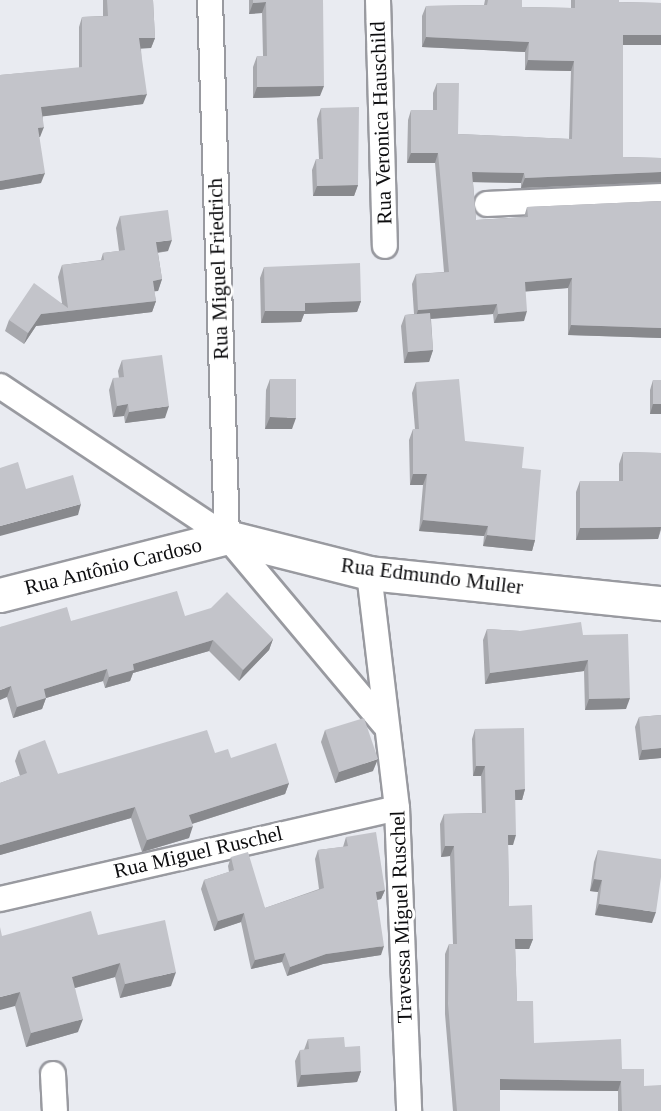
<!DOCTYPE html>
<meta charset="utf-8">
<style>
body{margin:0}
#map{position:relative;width:661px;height:1111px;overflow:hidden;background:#e9ebf1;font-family:"Times New Roman",serif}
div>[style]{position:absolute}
.roads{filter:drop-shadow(2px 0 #999aa0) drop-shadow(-2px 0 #999aa0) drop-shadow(0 2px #999aa0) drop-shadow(0 -2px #999aa0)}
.street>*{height:24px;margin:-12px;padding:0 12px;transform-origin:12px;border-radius:12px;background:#fff}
.secondary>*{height:33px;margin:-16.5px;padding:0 16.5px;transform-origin:16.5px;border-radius:16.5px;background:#fff}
.wall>*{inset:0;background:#a8a9ae}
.shaded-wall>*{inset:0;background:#88898d}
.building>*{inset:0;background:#c3c4ca}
span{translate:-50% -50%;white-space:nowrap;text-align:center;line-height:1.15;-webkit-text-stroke:6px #fff;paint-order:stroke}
.street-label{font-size:21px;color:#0d0d0f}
</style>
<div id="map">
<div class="roads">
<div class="street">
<i style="left:210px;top:0;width:537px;rotate:88.19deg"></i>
<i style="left:378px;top:0;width:246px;rotate:88.4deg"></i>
<i style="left:487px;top:204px;width:174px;rotate:-2.6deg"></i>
<i style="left:0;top:386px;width:273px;rotate:33.6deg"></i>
<i style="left:227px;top:537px;width:244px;rotate:50deg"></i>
<i style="left:369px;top:573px;width:237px;rotate:83.2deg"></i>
<i style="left:397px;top:808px;width:303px;rotate:87.7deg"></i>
<i style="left:0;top:899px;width:407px;rotate:-12.9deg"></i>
<i style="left:53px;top:1074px;width:37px;rotate:87deg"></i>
</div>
<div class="secondary">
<i style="left:0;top:595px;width:234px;rotate:-14.3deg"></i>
<i style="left:227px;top:537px;width:146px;rotate:14.2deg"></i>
<i style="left:369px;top:573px;width:294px;rotate:5.9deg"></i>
</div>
</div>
<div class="wall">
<i style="clip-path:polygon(103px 0,153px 0,155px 38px,151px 48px,141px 48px,143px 104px,43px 116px,40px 137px,39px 137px,41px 183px,0 190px,0 75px,79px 68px,79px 27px,82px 17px,103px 16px)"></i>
<i style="clip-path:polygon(249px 0,323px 0,320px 96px,253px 98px,253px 67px,257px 56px,263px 56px,262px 13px,249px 14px)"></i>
<i style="clip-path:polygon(485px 0,522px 0,522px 7px,571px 8px,571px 0,619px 0,619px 2px,661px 3px,661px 45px,623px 45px,623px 157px,661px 158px,661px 182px,521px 188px,521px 183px,473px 182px,476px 220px,524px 217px,527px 207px,661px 201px,661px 338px,568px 335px,568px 288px,525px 291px,524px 321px,494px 323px,493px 314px,431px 319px,433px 350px,429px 362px,404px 363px,401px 326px,405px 315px,414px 314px,412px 284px,416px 274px,444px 272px,435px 163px,407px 163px,408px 120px,411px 110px,433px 110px,433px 93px,437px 83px,458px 134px,569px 139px,571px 71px,525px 70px,525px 52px,422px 47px,422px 16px,426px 6px,484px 5px)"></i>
<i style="clip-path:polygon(321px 108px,358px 185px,354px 196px,313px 196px,312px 170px,316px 159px,319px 159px,317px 119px)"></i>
<i style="clip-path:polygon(120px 216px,168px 251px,158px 253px,162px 279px,158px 291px,154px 291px,156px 301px,152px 312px,36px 326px,24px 344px,5px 331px,9px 320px,62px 303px,58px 277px,62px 265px,101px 260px,103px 253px,119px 251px,116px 228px)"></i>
<i style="clip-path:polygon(264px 267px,361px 301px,357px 312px,304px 314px,301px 322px,261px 323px,260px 278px)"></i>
<i style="clip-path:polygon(122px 360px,165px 418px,125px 423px,124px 416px,113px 417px,109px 390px,113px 378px,119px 378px,118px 371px)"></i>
<i style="clip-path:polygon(270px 379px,292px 429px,265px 429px,266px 390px)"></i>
<i style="clip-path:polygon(653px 380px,661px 380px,661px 414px,650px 414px,650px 390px)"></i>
<i style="clip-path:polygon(416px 382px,465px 441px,522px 468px,535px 540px,532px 551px,483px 546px,484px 536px,419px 531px,423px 485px,410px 485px,409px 440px,413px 429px,415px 429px,412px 393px)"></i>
<i style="clip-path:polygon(623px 452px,661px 453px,661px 530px,658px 539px,576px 540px,576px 492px,580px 481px,619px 481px,619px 464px)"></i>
<i style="clip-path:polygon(185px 616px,273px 639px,269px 650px,239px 681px,209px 651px,133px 673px,130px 681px,105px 688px,103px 681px,46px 698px,42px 709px,13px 718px,7px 697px,0 627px,71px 621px)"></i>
<i style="clip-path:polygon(487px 629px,583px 635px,626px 709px,585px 710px,584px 671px,485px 684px,483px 640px)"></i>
<i style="clip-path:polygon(661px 715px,661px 758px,639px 760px,635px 727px,639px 717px)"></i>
<i style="clip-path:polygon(475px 729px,525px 789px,522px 800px,515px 800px,513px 845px,508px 845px,509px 906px,533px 939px,529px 949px,515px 949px,517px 1001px,534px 1043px,622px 1069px,644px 1086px,661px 1111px,618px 1111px,618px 1091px,500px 1090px,500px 1111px,453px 1111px,445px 1014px,445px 954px,449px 944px,453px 944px,450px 856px,441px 857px,440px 824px,444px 814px,482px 813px,481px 776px,473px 776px,472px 739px)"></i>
<i style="clip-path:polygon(325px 730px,373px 771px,335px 783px,321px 742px)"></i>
<i style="clip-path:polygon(19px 750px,58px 774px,215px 753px,231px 758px,289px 783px,285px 794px,192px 824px,189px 838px,142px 852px,131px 818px,0 855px,0 783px,20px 776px,15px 761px)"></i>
<i style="clip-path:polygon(346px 837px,385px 890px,381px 899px,377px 900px,381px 955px,323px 964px,287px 976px,282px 962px,251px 969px,241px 922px,214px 931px,201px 889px,204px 880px,229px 872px,228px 866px,231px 857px,265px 908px,319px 889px,315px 859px,318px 850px,343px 847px)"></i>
<i style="clip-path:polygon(598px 850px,652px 923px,595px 915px,598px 892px,590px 891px,594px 862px)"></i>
<i style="clip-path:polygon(98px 935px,171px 986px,120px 998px,115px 977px,75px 988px,78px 1032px,26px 1047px,15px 1006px,2px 936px)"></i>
<i style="clip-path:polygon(308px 1039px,361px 1071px,357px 1082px,297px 1087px,295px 1061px,300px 1050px,304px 1050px)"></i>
</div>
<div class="shaded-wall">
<i style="clip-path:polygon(266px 2px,262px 13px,249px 14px,253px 3px)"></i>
<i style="clip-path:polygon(623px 35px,661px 35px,661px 45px,620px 45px)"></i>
<i style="clip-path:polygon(426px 37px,529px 42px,525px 52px,422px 47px)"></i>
<i style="clip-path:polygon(139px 38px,155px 38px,151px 48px,136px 49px)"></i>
<i style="clip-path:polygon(528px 60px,574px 61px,571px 71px,525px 70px)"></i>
<i style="clip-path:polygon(324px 86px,320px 96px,253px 98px,257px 87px)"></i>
<i style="clip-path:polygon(147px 94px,143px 104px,38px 117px,41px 107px)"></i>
<i style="clip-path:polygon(44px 127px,40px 137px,34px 138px,38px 128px)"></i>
<i style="clip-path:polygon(411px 153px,438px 153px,435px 163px,407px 163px)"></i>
<i style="clip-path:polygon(472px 172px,524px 173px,521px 183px,468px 182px)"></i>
<i style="clip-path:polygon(661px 172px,661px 182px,521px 188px,525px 178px)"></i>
<i style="clip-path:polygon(45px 173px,41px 183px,0 190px,0 181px)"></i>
<i style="clip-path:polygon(358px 185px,354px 196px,313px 196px,317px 186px)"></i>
<i style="clip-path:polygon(172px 240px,168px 251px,152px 253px,156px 242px)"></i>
<i style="clip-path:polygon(572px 278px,568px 288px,521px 292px,525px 282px)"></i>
<i style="clip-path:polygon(162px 279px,158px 291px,149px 292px,153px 281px)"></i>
<i style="clip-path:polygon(156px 301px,152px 312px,36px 326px,24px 344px,28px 333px,41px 314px)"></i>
<i style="clip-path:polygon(361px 301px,357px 312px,304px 314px,301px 322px,261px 323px,265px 311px,305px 303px)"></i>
<i style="clip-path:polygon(497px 304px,493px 314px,415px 320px,418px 310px)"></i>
<i style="clip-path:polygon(527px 311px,524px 321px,494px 323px,498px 314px)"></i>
<i style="clip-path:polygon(571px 325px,661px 328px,661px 338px,568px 335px)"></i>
<i style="clip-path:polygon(433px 350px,429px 362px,404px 363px,408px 352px)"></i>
<i style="clip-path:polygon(128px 404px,124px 416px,113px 417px,117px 406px)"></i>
<i style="clip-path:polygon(653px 404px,661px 404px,661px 414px,650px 414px)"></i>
<i style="clip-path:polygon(169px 406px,165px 418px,125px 423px,129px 412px)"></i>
<i style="clip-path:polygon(270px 417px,296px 418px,292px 429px,265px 429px)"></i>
<i style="clip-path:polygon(413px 474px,427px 474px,423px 485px,410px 485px)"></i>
<i style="clip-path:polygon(81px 504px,78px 515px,0 536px,0 526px)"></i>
<i style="clip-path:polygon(423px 520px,488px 526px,484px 536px,419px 531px)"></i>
<i style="clip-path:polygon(661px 527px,658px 539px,576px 540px,580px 528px)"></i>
<i style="clip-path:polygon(487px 535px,535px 540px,532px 551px,483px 546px)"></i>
<i style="clip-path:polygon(273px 639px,269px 650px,239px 681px,243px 670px)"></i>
<i style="clip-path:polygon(213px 640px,209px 651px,133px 673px,130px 681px,105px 688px,109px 677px,133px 664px)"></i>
<i style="clip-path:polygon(588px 660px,584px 671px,485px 684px,490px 673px)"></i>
<i style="clip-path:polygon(107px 669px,103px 681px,46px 698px,42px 709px,13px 718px,17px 707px,44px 689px)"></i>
<i style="clip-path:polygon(11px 686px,7px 697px,0 700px,0 690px)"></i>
<i style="clip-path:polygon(630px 698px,626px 709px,585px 710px,589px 699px)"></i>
<i style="clip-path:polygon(661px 748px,661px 758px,639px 760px,642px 750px)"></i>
<i style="clip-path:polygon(378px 759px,373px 771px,335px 783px,339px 772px)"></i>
<i style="clip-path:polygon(476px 766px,485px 766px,481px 776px,473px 776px)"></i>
<i style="clip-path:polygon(289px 783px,285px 794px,185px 826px,189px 815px)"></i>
<i style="clip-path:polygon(525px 789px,522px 800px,511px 800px,515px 790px)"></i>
<i style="clip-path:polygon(135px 807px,131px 818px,0 855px,0 845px)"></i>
<i style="clip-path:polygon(193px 826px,189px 838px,142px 852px,147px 840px)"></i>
<i style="clip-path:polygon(508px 835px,516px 835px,513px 845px,504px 845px)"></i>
<i style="clip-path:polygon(445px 846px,454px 846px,450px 856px,441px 857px)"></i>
<i style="clip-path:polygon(594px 879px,602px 880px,598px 892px,590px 891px)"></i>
<i style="clip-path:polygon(385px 890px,381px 899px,372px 901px,376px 892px)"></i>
<i style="clip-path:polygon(599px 904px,656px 912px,652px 923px,595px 915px)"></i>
<i style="clip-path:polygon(244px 913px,241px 922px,214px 931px,218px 921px)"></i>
<i style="clip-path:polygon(515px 939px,533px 939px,529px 949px,511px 949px)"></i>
<i style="clip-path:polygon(384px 946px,381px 955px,323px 964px,287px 976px,290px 967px,326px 954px)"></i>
<i style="clip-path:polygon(285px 953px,282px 962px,251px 969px,255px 960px)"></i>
<i style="clip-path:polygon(120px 963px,115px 977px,67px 990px,72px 977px)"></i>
<i style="clip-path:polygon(176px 972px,171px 986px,120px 998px,125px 984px)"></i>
<i style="clip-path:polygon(20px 992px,15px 1006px,0 1010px,0 997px)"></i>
<i style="clip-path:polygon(83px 1019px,78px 1032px,26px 1047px,31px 1033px)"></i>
<i style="clip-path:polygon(361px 1071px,357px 1082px,297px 1087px,301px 1075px)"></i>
<i style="clip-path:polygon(500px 1079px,621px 1081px,618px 1091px,496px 1090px)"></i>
</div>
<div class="building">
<i style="clip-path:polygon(107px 0,153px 0,155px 38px,139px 38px,147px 94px,41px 107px,44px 127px,38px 128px,45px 173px,0 181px,0 75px,82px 67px,82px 17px,108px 16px)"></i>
<i style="clip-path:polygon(253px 0,323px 0,324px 86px,257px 87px,257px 56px,267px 56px,266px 2px,253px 3px)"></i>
<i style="clip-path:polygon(488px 0,522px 0,522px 7px,575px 8px,575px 0,619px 0,619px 2px,661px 3px,661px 35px,623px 35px,623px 157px,661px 158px,661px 172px,525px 178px,524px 173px,472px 172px,476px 220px,528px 217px,527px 207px,661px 201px,661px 328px,571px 325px,572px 278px,525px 282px,527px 311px,498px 314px,497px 304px,418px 310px,416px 274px,449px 272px,438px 153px,411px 153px,411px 110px,437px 110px,437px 83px,459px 83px,458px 134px,572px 139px,574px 61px,528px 60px,529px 42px,426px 37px,426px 6px,487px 5px)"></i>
<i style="clip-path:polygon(359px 107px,358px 185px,317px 186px,316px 159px,323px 159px,321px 108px)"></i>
<i style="clip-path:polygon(168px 210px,172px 240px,156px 242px,162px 279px,153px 281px,156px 301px,41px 314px,28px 333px,9px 320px,34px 283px,68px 308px,62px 265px,104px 260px,103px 253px,125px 250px,120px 216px)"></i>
<i style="clip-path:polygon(360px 263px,361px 301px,305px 303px,305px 311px,265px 311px,264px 267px)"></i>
<i style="clip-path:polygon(430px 313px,433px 350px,408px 352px,405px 315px)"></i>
<i style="clip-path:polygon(162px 355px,169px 406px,129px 412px,128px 404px,117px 406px,113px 378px,124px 377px,122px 360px)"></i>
<i style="clip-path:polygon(270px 379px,296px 379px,296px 418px,270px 417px)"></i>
<i style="clip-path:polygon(459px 379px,465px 441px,524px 447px,522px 468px,541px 470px,535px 540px,487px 535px,488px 526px,423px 520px,427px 474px,413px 474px,413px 429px,419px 429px,416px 382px)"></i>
<i style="clip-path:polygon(653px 380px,661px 380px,661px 404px,653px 404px)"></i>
<i style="clip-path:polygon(623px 452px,661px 453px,661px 527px,580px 528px,580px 481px,623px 481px)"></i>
<i style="clip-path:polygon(18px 462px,26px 489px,73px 475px,81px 504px,0 526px,0 468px)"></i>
<i style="clip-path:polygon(177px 591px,185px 616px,211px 608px,227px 592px,273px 639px,243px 670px,213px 640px,133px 664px,134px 670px,109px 677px,107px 669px,44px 689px,46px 698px,17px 707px,11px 686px,0 690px,0 627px,67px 607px,71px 621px)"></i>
<i style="clip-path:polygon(581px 622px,583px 635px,628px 634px,630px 698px,589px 699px,588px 660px,490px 673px,487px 629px,520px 631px)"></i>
<i style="clip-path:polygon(661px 715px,661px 748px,642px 750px,639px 717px)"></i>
<i style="clip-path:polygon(364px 718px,378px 759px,339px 772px,325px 730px)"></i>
<i style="clip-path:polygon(524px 728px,525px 789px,515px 790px,516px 835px,508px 835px,509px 906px,532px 905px,533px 939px,515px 939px,517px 1001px,533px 1001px,534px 1043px,621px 1039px,622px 1069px,644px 1069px,644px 1086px,661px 1085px,661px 1111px,622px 1111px,621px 1081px,500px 1079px,500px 1111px,457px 1111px,448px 1004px,449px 944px,457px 944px,454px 846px,445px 846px,444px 814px,486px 813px,485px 766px,476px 766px,475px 729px)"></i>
<i style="clip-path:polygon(207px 730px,215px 753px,228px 749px,231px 758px,276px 743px,289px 783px,189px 815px,193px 826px,147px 840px,135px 807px,0 845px,0 783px,27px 773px,19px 750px,45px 740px,58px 774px)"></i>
<i style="clip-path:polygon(376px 832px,385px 890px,376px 892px,384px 946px,326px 954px,290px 967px,285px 953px,255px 960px,244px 913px,218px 921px,204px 880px,234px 870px,231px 857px,248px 852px,265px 908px,324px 888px,318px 850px,348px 846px,346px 837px)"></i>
<i style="clip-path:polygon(598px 850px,661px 859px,661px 877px,656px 912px,599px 904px,602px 880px,594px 879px)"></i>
<i style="clip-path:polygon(91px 911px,98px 935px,165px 920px,176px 972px,125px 984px,120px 963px,72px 977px,83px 1019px,31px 1033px,20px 992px,0 997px,0 927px,2px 936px)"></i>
<i style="clip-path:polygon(344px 1037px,345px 1047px,360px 1046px,361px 1071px,301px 1075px,300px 1050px,309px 1049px,308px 1039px)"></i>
</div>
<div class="street-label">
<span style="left:381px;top:123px;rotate:-92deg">Rua Veronica Hauschild</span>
<span style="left:218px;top:269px;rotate:-92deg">Rua Miguel Friedrich</span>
<span style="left:113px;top:566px;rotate:-14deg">Rua Antônio Cardoso</span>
<span style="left:432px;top:576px;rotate:7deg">Rua Edmundo Muller</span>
<span style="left:198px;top:852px;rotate:-13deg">Rua Miguel Ruschel</span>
<span style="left:401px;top:917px;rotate:-92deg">Travessa Miguel Ruschel</span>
</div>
</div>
